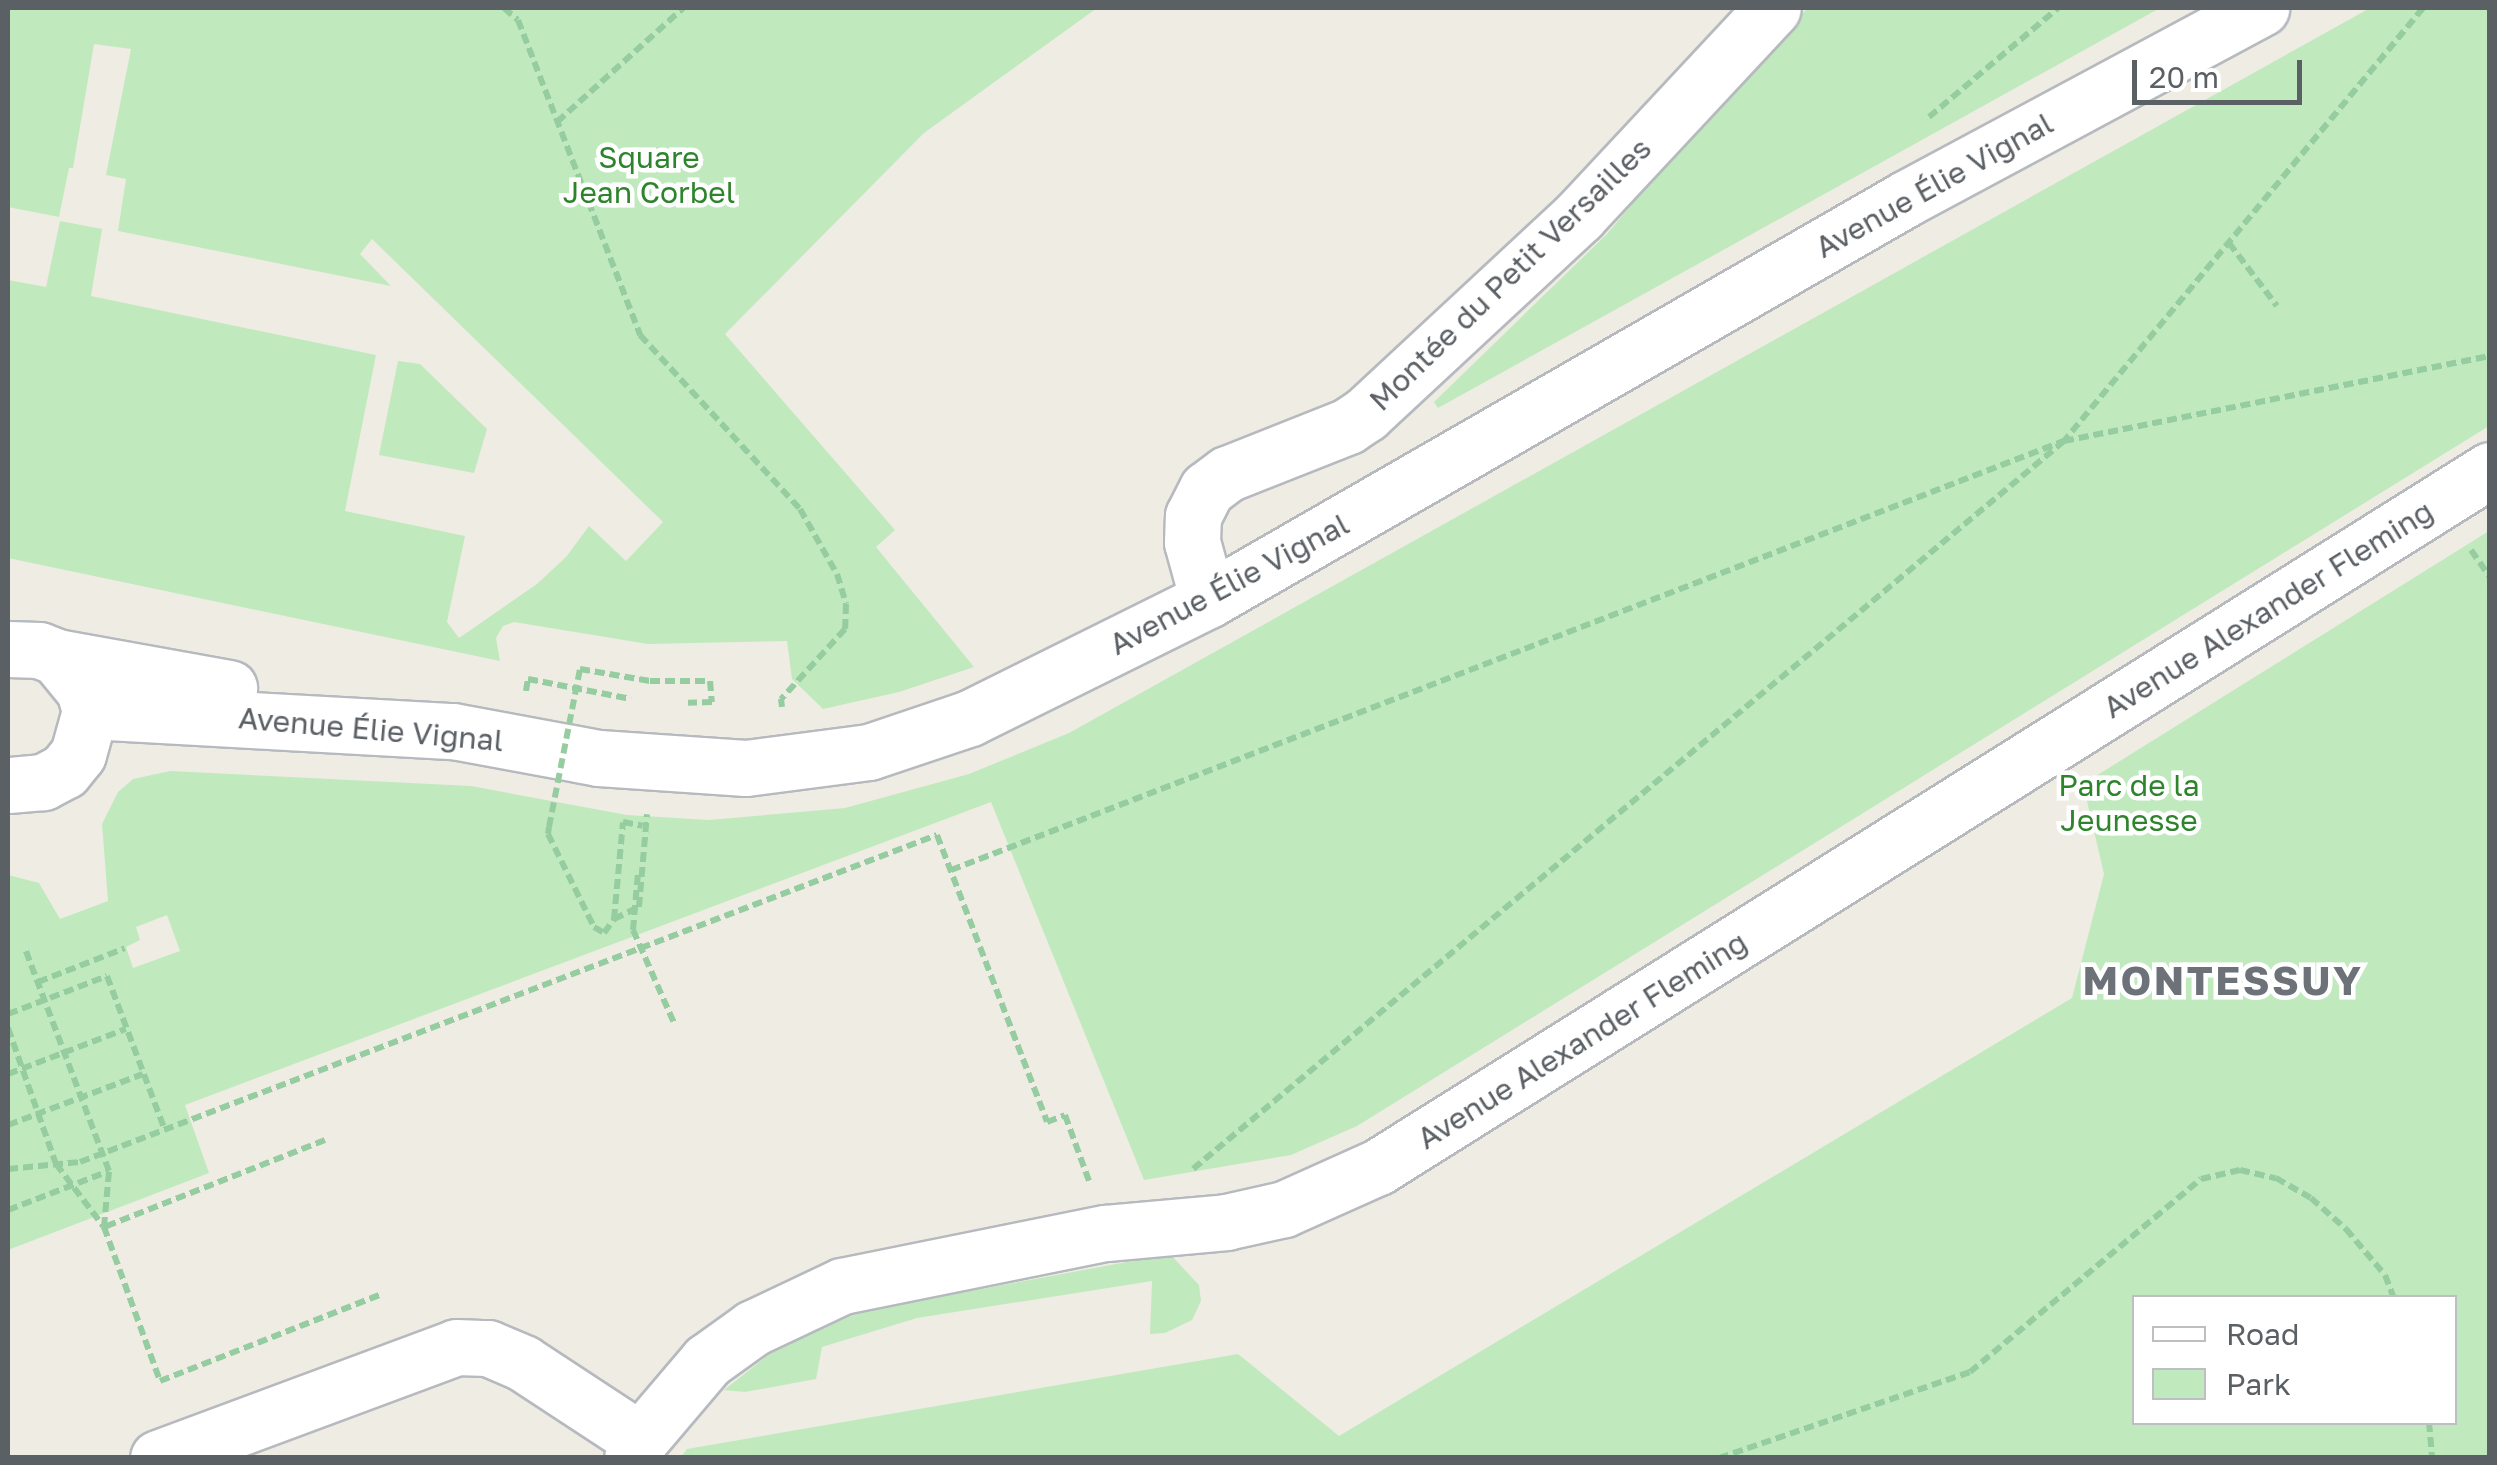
<!DOCTYPE html>
<meta charset="utf-8">
<style>
body{margin:0}
#map{position:relative;width:2497px;height:1465px;overflow:hidden;background:#efece3;font-family:"Golos Text",sans-serif}
div>[style]{position:absolute}
.green>*{inset:0;background:#c0eabd}
.path>*{height:6px;margin-top:-3px;transform-origin:0;background:repeating-linear-gradient(90deg,#95cca0 0 10px,transparent 0 15px)}
.roads{filter:drop-shadow(2px 0 #b6babf) drop-shadow(-2px 0 #b6babf) drop-shadow(0 2px #b6babf) drop-shadow(0 -2px #b6babf)}
.minor>*{height:55px;margin:-27.5px;padding:0 27.5px;transform-origin:27.5px;border-radius:27.5px;background:#fff}
.path-bridge>*{height:6px;margin-top:-3px;transform-origin:0;background:repeating-linear-gradient(90deg,#95cca0 0 10px,transparent 0 15px)}
span{translate:-50% -50%;white-space:nowrap;text-align:center;line-height:1.15;-webkit-text-stroke:9px #fff;paint-order:stroke}
.park-label{font-size:30px;color:#2d842b}
.street-label{font-size:30px;color:#5b6065}
.district-label{font-size:40px;color:#6c7277;font-weight:700;letter-spacing:2.5px}
.frame{position:absolute;inset:0;border:10px solid #5b6065;pointer-events:none}
.legend{position:absolute;left:2132px;top:1295px;width:325px;height:130px;box-sizing:border-box;background:#fff;border:2px solid #bdbfc1;margin:0;padding:12px 18px;list-style:none;font-size:30px;color:#5b6065}
.legend li{display:flex;align-items:center;gap:20px;height:50px}
.legend b{width:50px;border:2px solid #bdbfc1}
.scale{position:absolute;left:2132px;top:60px;width:170px;height:45px;box-sizing:border-box;border:5px solid #5b6065;border-top:0;padding-left:12px;font-size:30px;line-height:35px;white-space:nowrap;color:#5b6065;-webkit-text-stroke:8px #fff;paint-order:stroke}
</style>
<div id="map">
<div class="green">
<i style="clip-path:polygon(8px 8px,1097px 8px,924px 133px,725px 334px,895px 530px,876px 547px,974px 667px,899px 692px,823px 709px,792px 679px,787px 641px,648px 644px,514px 622px,503px 626px,496px 638px,500px 661px,8px 558px,8px 280px,46px 287px,60px 221px,102px 229px,91px 296px,376px 355px,345px 511px,465px 536px,447px 622px,459px 638px,537px 584px,566px 557px,589px 526px,626px 561px,663px 522px,372px 239px,360px 254px,391px 286px,118px 231px,126px 179px,106px 175px,131px 49px,94px 44px,73px 168px,69px 168px,59px 217px,8px 207px)"></i>
<i style="clip-path:polygon(1808px 8px,2160px 8px,1438px 408px,1434px 402px,1607px 234px,1720px 99px)"></i>
<i style="clip-path:polygon(evenodd,2370px 8px,2489px 8px,2489px 426px,1357px 1126px,1291px 1155px,1144px 1180px,991px 802px,185px 1105px,209px 1173px,8px 1250px,8px 875px,39px 883px,60px 919px,108px 901px,102px 824px,118px 792px,133px 779px,170px 771px,471px 786px,627px 815px,709px 820px,845px 808px,969px 774px,1069px 733px,2370px 8px,167px 915px,180px 951px,133px 968px,126px 947px,140px 940px,136px 927px,167px 915px)"></i>
<i style="clip-path:polygon(398px 361px,420px 364px,487px 429px,474px 473px,379px 455px)"></i>
<i style="clip-path:polygon(evenodd,2489px 531px,2489px 1457px,681px 1457px,687px 1449px,1238px 1354px,1339px 1436px,2072px 998px,2104px 874px,2083px 784px,2489px 531px,2134px 1298px,2454px 1298px,2454px 1422px,2134px 1422px,2134px 1298px)"></i>
<i style="clip-path:polygon(1170px 1254px,1199px 1285px,1201px 1301px,1192px 1320px,1165px 1333px,1150px 1334px,1152px 1281px,917px 1318px,822px 1347px,816px 1379px,745px 1392px,724px 1390px,776px 1349px,862px 1311px)"></i>
</div>
<div class="path">
<i style="left:504px;top:8px;width:18px;rotate:41deg"></i>
<i style="left:518px;top:20px;width:338px;rotate:68.8deg"></i>
<i style="left:640px;top:335px;width:236px;rotate:47.4deg"></i>
<i style="left:800px;top:509px;width:75px;rotate:60.4deg"></i>
<i style="left:837px;top:574px;width:31px;rotate:73deg"></i>
<i style="left:846px;top:604px;width:25px;rotate:92deg"></i>
<i style="left:845px;top:629px;width:95px;rotate:132.4deg"></i>
<i style="left:781px;top:699px;width:8px;rotate:83deg"></i>
<i style="left:2423px;top:8px;width:562px;rotate:129.66deg"></i>
<i style="left:2064px;top:441px;width:434px;rotate:-11.3deg"></i>
<i style="left:1929px;top:117px;width:169px;rotate:-40.2deg"></i>
<i style="left:557px;top:122px;width:170px;rotate:-42.1deg"></i>
<i style="left:2229px;top:243px;width:79px;rotate:52.7deg"></i>
<i style="left:2471px;top:550px;width:33px;rotate:55deg"></i>
<i style="left:580px;top:669px;width:71px;rotate:9.7deg"></i>
<i style="left:650px;top:681px;width:60px"></i>
<i style="left:710px;top:681px;width:21px;rotate:85deg"></i>
<i style="left:712px;top:702px;width:24px;rotate:178deg"></i>
<i style="left:526px;top:691px;width:12px;rotate:-81deg"></i>
<i style="left:528px;top:679px;width:105px;rotate:11deg"></i>
<i style="left:549px;top:827px;width:7px;rotate:98deg"></i>
<i style="left:548px;top:834px;width:104px;rotate:63.7deg"></i>
<i style="left:594px;top:927px;width:12px;rotate:31deg"></i>
<i style="left:604px;top:933px;width:17px;rotate:-54deg"></i>
<i style="left:614px;top:919px;width:28px;rotate:-26deg"></i>
<i style="left:639px;top:907px;width:93px;rotate:-85.1deg"></i>
<i style="left:951px;top:870px;width:1193px;rotate:-21.08deg"></i>
<i style="left:2064px;top:441px;width:1135px;rotate:140.11deg"></i>
<i style="left:614px;top:919px;width:97px;rotate:-84.7deg"></i>
<i style="left:623px;top:822px;width:20px;rotate:11deg"></i>
<i style="left:633px;top:930px;width:102px;rotate:66.2deg"></i>
<i style="left:38px;top:982px;width:93px;rotate:-21.3deg"></i>
<i style="left:8px;top:1014px;width:106px;rotate:-21deg"></i>
<i style="left:107px;top:976px;width:165px;rotate:69.4deg"></i>
<i style="left:8px;top:1028px;width:144px;rotate:70.6deg"></i>
<i style="left:56px;top:1164px;width:79px;rotate:52.7deg"></i>
<i style="left:104px;top:1227px;width:56px;rotate:-84.9deg"></i>
<i style="left:8px;top:1074px;width:126px;rotate:-20.9deg"></i>
<i style="left:8px;top:1125px;width:144px;rotate:-20.7deg"></i>
<i style="left:325px;top:1140px;width:238px;rotate:158.5deg"></i>
<i style="left:104px;top:1227px;width:164px;rotate:70deg"></i>
<i style="left:160px;top:1381px;width:238px;rotate:-21.4deg"></i>
<i style="left:8px;top:1169px;width:72px;rotate:-5.6deg"></i>
<i style="left:80px;top:1162px;width:917px;rotate:-20.89deg"></i>
<i style="left:937px;top:835px;width:307px;rotate:69deg"></i>
<i style="left:1047px;top:1122px;width:19px;rotate:-21deg"></i>
<i style="left:1065px;top:1115px;width:70px;rotate:70deg"></i>
<i style="left:8px;top:1210px;width:108px;rotate:-21.1deg"></i>
<i style="left:109px;top:1171px;width:235px;rotate:-110.7deg"></i>
<i style="left:2429px;top:1422px;width:36px;rotate:85deg"></i>
<i style="left:1719px;top:1458px;width:265px;rotate:-18.9deg"></i>
<i style="left:1970px;top:1372px;width:301px;rotate:-39.9deg"></i>
<i style="left:2201px;top:1179px;width:40px;rotate:-13deg"></i>
<i style="left:2240px;top:1170px;width:37px;rotate:13deg"></i>
<i style="left:2276px;top:1178px;width:40px;rotate:29.7deg"></i>
<i style="left:2311px;top:1198px;width:47px;rotate:41.5deg"></i>
<i style="left:2346px;top:1229px;width:60px;rotate:49.7deg"></i>
<i style="left:2385px;top:1275px;width:25px;rotate:69deg"></i>
</div>
<div class="roads">
<div class="minor">
<i style="left:1208px;top:600px;width:60px;rotate:-105.4deg"></i>
<i style="left:1192px;top:542px;width:26px;rotate:-88deg"></i>
<i style="left:1193px;top:516px;width:30px;rotate:-63deg"></i>
<i style="left:1207px;top:489px;width:25px;rotate:-37deg"></i>
<i style="left:1227px;top:474px;width:130px;rotate:-21.6deg"></i>
<i style="left:1348px;top:426px;width:22px;rotate:-34deg"></i>
<i style="left:1366px;top:414px;width:291px;rotate:-42.9deg"></i>
<i style="left:1579px;top:216px;width:284px;rotate:-47deg"></i>
<i style="left:8px;top:649px;width:31px;rotate:2deg"></i>
<i style="left:39px;top:650px;width:19px;rotate:21deg"></i>
<i style="left:57px;top:657px;width:43px;rotate:50.7deg"></i>
<i style="left:84px;top:690px;width:22px;rotate:74deg"></i>
<i style="left:90px;top:711px;width:45px;rotate:105.6deg"></i>
<i style="left:78px;top:754px;width:22px;rotate:129deg"></i>
<i style="left:64px;top:771px;width:24px;rotate:152deg"></i>
<i style="left:43px;top:782px;width:35px;rotate:175deg"></i>
<i style="left:57px;top:657px;width:175px;rotate:10.2deg"></i>
<i style="left:90px;top:711px;width:364px;rotate:3.2deg"></i>
<i style="left:453px;top:731px;width:148px;rotate:10.5deg"></i>
<i style="left:599px;top:758px;width:147px;rotate:3.9deg"></i>
<i style="left:746px;top:768px;width:124px;rotate:-7.4deg"></i>
<i style="left:869px;top:752px;width:107px;rotate:-18.6deg"></i>
<i style="left:970px;top:718px;width:266px;rotate:-26.4deg"></i>
<i style="left:1208px;top:600px;width:806px;rotate:-29.9deg"></i>
<i style="left:1907px;top:198px;width:402px;rotate:-28.2deg"></i>
<i style="left:158px;top:1458px;width:318px;rotate:-20.4deg"></i>
<i style="left:456px;top:1347px;width:32px;rotate:2deg"></i>
<i style="left:488px;top:1348px;width:38px;rotate:23deg"></i>
<i style="left:523px;top:1363px;width:140px;rotate:33.3deg"></i>
<i style="left:632px;top:1458px;width:20px;rotate:-66deg"></i>
<i style="left:640px;top:1440px;width:104px;rotate:-49.7deg"></i>
<i style="left:707px;top:1361px;width:57px;rotate:-35.7deg"></i>
<i style="left:753px;top:1328px;width:98px;rotate:-25.3deg"></i>
<i style="left:842px;top:1286px;width:269px;rotate:-11.4deg"></i>
<i style="left:1106px;top:1233px;width:121px;rotate:-5.2deg"></i>
<i style="left:1226px;top:1222px;width:59px;rotate:-12.6deg"></i>
<i style="left:1284px;top:1209px;width:103px;rotate:-24.1deg"></i>
<i style="left:1378px;top:1167px;width:1312px;rotate:-32.08deg"></i>
</div>
</div>
<div class="path-bridge">
<i style="left:549px;top:827px;width:161px;rotate:-78.9deg"></i>
<i style="left:633px;top:930px;width:57px;rotate:-85deg"></i>
</div>
<div class="park-label">
<span style="left:649px;top:174px">Square<br>Jean Corbel</span>
<span style="left:2129px;top:802px">Parc de la<br>Jeunesse</span>
</div>
<div class="street-label">
<span style="left:1934px;top:185px;rotate:-29deg">Avenue Élie Vignal</span>
<span style="left:1510px;top:274px;rotate:-44deg">Montée du Petit Versailles</span>
<span style="left:1229px;top:584px;rotate:-28deg">Avenue Élie Vignal</span>
<span style="left:2268px;top:609px;rotate:-32deg">Avenue Alexander Fleming</span>
<span style="left:371px;top:729px;rotate:5deg">Avenue Élie Vignal</span>
<span style="left:1582px;top:1040px;rotate:-32deg">Avenue Alexander Fleming</span>
</div>
<div class="district-label">
<span style="left:2223px;top:980px">MONTESSUY</span>
</div>
<div class="frame"></div>
<ul class="legend">
<li><b style="height:12px;background:#fff"></b>Road</li>
<li><b style="height:28px;background:#c0eabd"></b>Park</li>
</ul>
<div class="scale">20 m</div>
</div>
